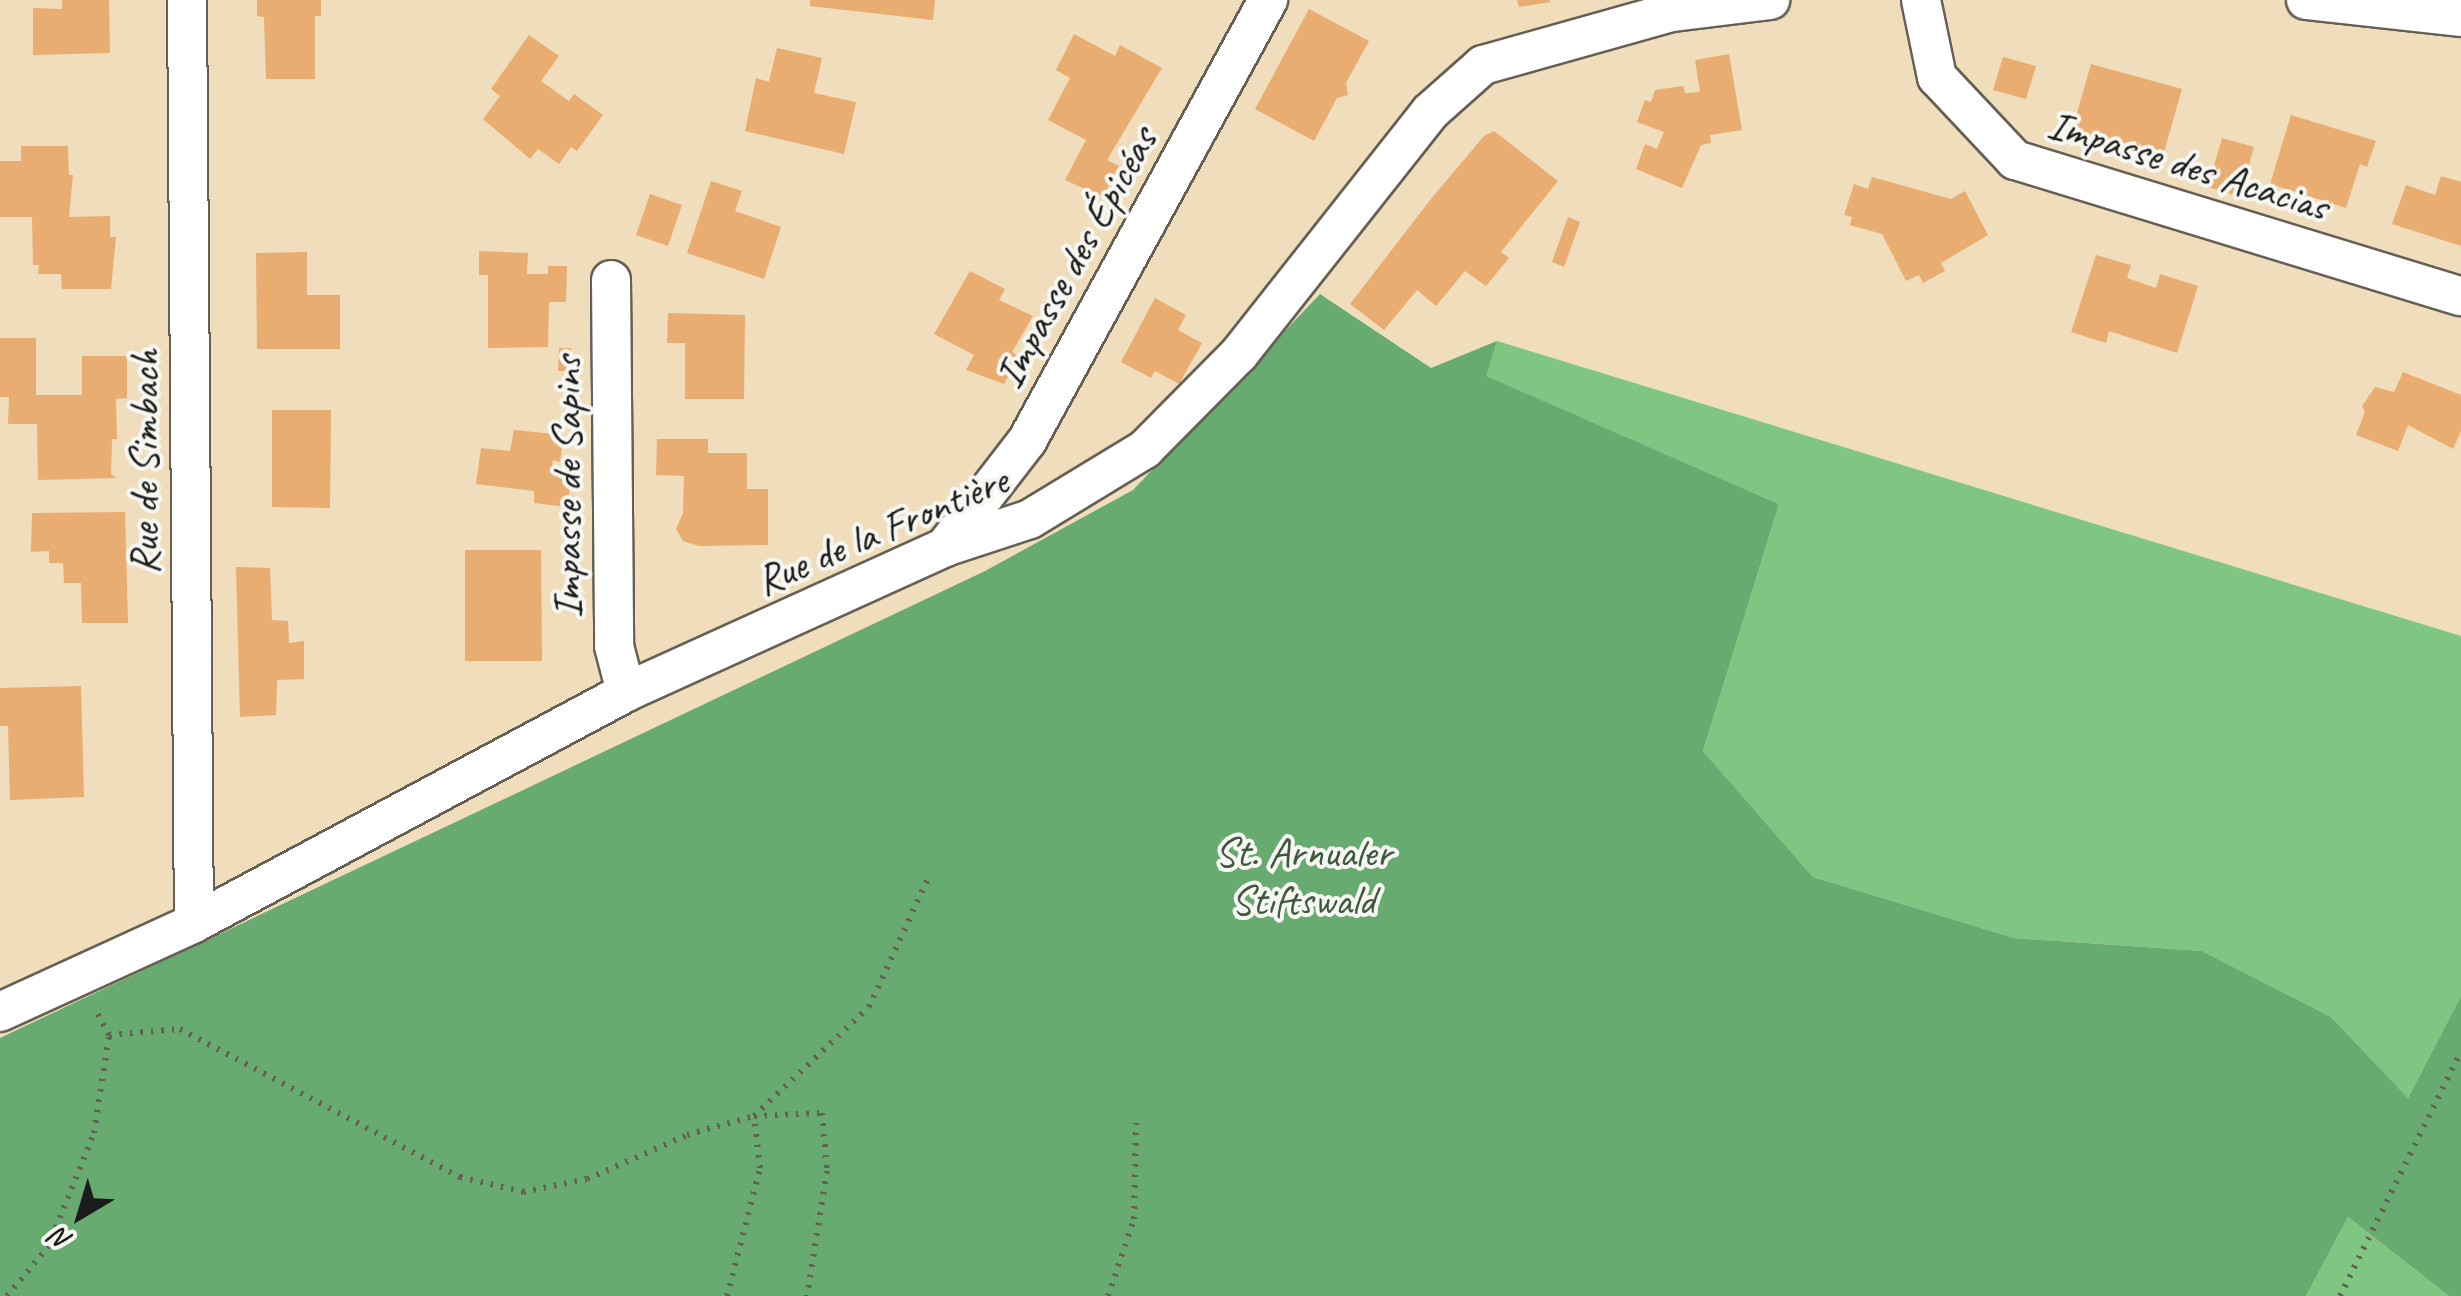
<!DOCTYPE html>
<meta charset="utf-8">
<style>
body{margin:0}
#map{position:relative;width:2461px;height:1296px;overflow:hidden;background:#efddbc;font-family:Caveat,sans-serif}
div>[style]{position:absolute}
.green>*{inset:0;background:#7fc682}
.forest>*{inset:0;background:#67ab70}
.building>*{inset:0;background:#e9ac71}
.path>*{height:6px;margin-top:-3px;transform-origin:0;background:repeating-linear-gradient(90deg,#666054 0 2.5px,transparent 0 10.5px)}
.roads{filter:drop-shadow(2px 0 #666054) drop-shadow(-2px 0 #666054) drop-shadow(0 2px #666054) drop-shadow(0 -2px #666054)}
.street>*{height:38px;margin:-19px;padding:0 19px;transform-origin:19px;border-radius:19px;background:#fff}
span{translate:-50% -50%;white-space:nowrap;text-align:center;line-height:1.15;-webkit-text-stroke:8px #f6f6f2;paint-order:stroke}
.street-label{font-size:42px;color:#1c1c1c}
.park-label{font-size:42px;color:#3f5840}
.north{position:absolute;left:30px;top:1166px;width:100px;height:100px;-webkit-text-stroke:8px #f6f6f2;paint-order:stroke;rotate:218deg;font-size:28px;font-weight:700;line-height:40px;text-align:center;color:#1c1c1c}
.north::after{content:'';display:block;margin:auto;width:35px;height:45px;background:#1c1c1c;clip-path:polygon(50% 0,100% 100%,50% 72%,0 100%)}
</style>
<div id="map">
<div class="green">
<i style="clip-path:polygon(1497px 341px,2461px 636px,2461px 996px,2408px 1098px,2331px 1017px,2202px 951px,2014px 938px,1813px 877px,1703px 751px,1779px 504px,1485px 376px)"></i>
<i style="clip-path:polygon(2348px 1217px,2449px 1296px,2306px 1296px)"></i>
</div>
<div class="forest">
<i style="clip-path:polygon(1320px 294px,1431px 368px,1497px 341px,1486px 376px,1779px 504px,1703px 751px,1813px 877px,2014px 938px,2202px 951px,2331px 1017px,2408px 1098px,2461px 996px,2461px 1296px,2449px 1296px,2348px 1217px,2306px 1296px,0 1296px,0 1038px,985px 571px,1133px 490px)"></i>
</div>
<div class="building">
<i style="clip-path:polygon(62px 0,109px 0,110px 53px,33px 55px,33px 8px,62px 9px)"></i>
<i style="clip-path:polygon(257px 0,321px 0,321px 16px,315px 16px,315px 79px,266px 79px,264px 17px,257px 16px)"></i>
<i style="clip-path:polygon(810px 0,935px 0,933px 20px,810px 6px)"></i>
<i style="clip-path:polygon(1517px 0,1550px 0,1550px 2px,1519px 7px)"></i>
<i style="clip-path:polygon(1309px 9px,1369px 41px,1346px 83px,1348px 95px,1337px 98px,1314px 141px,1255px 109px)"></i>
<i style="clip-path:polygon(1074px 34px,1115px 56px,1120px 45px,1162px 68px,1107px 160px,1119px 166px,1103px 197px,1065px 180px,1086px 140px,1048px 120px,1070px 78px,1056px 70px)"></i>
<i style="clip-path:polygon(529px 35px,559px 56px,541px 81px,569px 101px,574px 94px,603px 115px,577px 151px,571px 147px,559px 164px,538px 149px,530px 159px,483px 119px,500px 96px,491px 89px)"></i>
<i style="clip-path:polygon(777px 48px,822px 58px,814px 93px,856px 102px,844px 154px,745px 131px,756px 78px,769px 82px)"></i>
<i style="clip-path:polygon(1729px 54px,1742px 130px,1710px 135px,1711px 143px,1701px 145px,1682px 188px,1636px 169px,1645px 144px,1657px 149px,1664px 132px,1637px 122px,1645px 100px,1651px 102px,1655px 90px,1683px 86px,1685px 93px,1700px 92px,1695px 60px)"></i>
<i style="clip-path:polygon(2003px 57px,2036px 66px,2026px 99px,1993px 90px)"></i>
<i style="clip-path:polygon(2091px 64px,2182px 89px,2162px 159px,2071px 134px)"></i>
<i style="clip-path:polygon(2291px 115px,2376px 141px,2367px 167px,2360px 164px,2346px 208px,2270px 184px)"></i>
<i style="clip-path:polygon(1494px 131px,1558px 181px,1501px 252px,1509px 258px,1486px 286px,1465px 271px,1436px 306px,1417px 290px,1384px 330px,1350px 304px,1431px 199px,1484px 136px)"></i>
<i style="clip-path:polygon(2222px 138px,2254px 147px,2240px 197px,2208px 187px)"></i>
<i style="clip-path:polygon(21px 146px,68px 146px,69px 175px,73px 175px,69px 217px,110px 216px,110px 237px,116px 237px,111px 289px,62px 289px,61px 274px,38px 274px,39px 265px,33px 265px,32px 217px,0 217px,0 161px,21px 161px)"></i>
<i style="clip-path:polygon(2441px 176px,2461px 182px,2461px 246px,2392px 224px,2406px 185px,2435px 195px)"></i>
<i style="clip-path:polygon(1872px 177px,1951px 199px,1965px 191px,1988px 235px,1941px 263px,1945px 271px,1923px 283px,1919px 275px,1906px 281px,1882px 234px,1850px 225px,1852px 217px,1844px 215px,1854px 184px,1868px 189px)"></i>
<i style="clip-path:polygon(711px 181px,742px 191px,735px 211px,781px 227px,764px 279px,687px 253px)"></i>
<i style="clip-path:polygon(650px 194px,682px 205px,668px 246px,636px 235px)"></i>
<i style="clip-path:polygon(1568px 217px,1580px 222px,1564px 267px,1552px 262px)"></i>
<i style="clip-path:polygon(479px 251px,528px 253px,527px 274px,548px 274px,548px 266px,567px 266px,566px 302px,549px 302px,548px 347px,488px 348px,488px 275px,479px 275px)"></i>
<i style="clip-path:polygon(307px 252px,307px 295px,340px 295px,340px 349px,257px 349px,256px 253px)"></i>
<i style="clip-path:polygon(2096px 255px,2131px 265px,2127px 278px,2156px 288px,2160px 274px,2198px 286px,2177px 353px,2109px 331px,2106px 343px,2071px 332px)"></i>
<i style="clip-path:polygon(970px 271px,1005px 289px,999px 300px,1033px 316px,1012px 352px,1019px 357px,1004px 384px,966px 370px,974px 355px,934px 334px)"></i>
<i style="clip-path:polygon(1155px 298px,1186px 315px,1178px 330px,1202px 343px,1179px 384px,1155px 371px,1151px 378px,1121px 362px)"></i>
<i style="clip-path:polygon(668px 313px,745px 315px,744px 399px,685px 399px,685px 343px,667px 343px)"></i>
<i style="clip-path:polygon(0 338px,36px 338px,36px 395px,82px 395px,82px 356px,127px 356px,127px 398px,116px 399px,117px 439px,112px 439px,111px 474px,117px 478px,38px 480px,37px 424px,8px 424px,9px 397px,0 397px)"></i>
<i style="clip-path:polygon(559px 348px,571px 348px,570px 371px,558px 371px)"></i>
<i style="clip-path:polygon(2403px 372px,2461px 395px,2461px 431px,2453px 449px,2408px 425px,2398px 451px,2356px 435px,2365px 412px,2362px 406px,2375px 387px,2394px 392px)"></i>
<i style="clip-path:polygon(272px 410px,331px 410px,330px 508px,272px 507px)"></i>
<i style="clip-path:polygon(514px 430px,564px 435px,560px 462px,553px 460px,551px 471px,572px 473px,567px 507px,534px 503px,534px 491px,476px 484px,481px 448px,510px 451px)"></i>
<i style="clip-path:polygon(657px 439px,708px 439px,708px 453px,747px 453px,747px 489px,768px 489px,768px 545px,699px 546px,683px 541px,676px 529px,683px 513px,684px 476px,656px 475px)"></i>
<i style="clip-path:polygon(125px 512px,128px 623px,82px 623px,81px 583px,64px 583px,63px 563px,49px 563px,49px 551px,31px 552px,32px 513px)"></i>
<i style="clip-path:polygon(465px 550px,541px 550px,542px 661px,465px 661px)"></i>
<i style="clip-path:polygon(236px 567px,270px 568px,272px 620px,288px 621px,289px 643px,304px 641px,304px 679px,277px 680px,276px 715px,240px 717px)"></i>
<i style="clip-path:polygon(81px 686px,84px 797px,10px 800px,8px 726px,0 726px,0 688px)"></i>
</div>
<div class="path">
<i style="left:109px;top:1035px;width:71px;rotate:-4.8deg"></i>
<i style="left:180px;top:1029px;width:317px;rotate:27.9deg"></i>
<i style="left:460px;top:1177px;width:65px;rotate:13.4deg"></i>
<i style="left:523px;top:1192px;width:65px;rotate:-11.5deg"></i>
<i style="left:587px;top:1179px;width:109px;rotate:-23.7deg"></i>
<i style="left:687px;top:1135px;width:70px;rotate:-15.8deg"></i>
<i style="left:754px;top:1116px;width:68px;rotate:-2.5deg"></i>
<i style="left:822px;top:1113px;width:58px;rotate:85.1deg"></i>
<i style="left:827px;top:1171px;width:127px;rotate:99.1deg"></i>
<i style="left:7px;top:1296px;width:64px;rotate:-50.1deg"></i>
<i style="left:48px;top:1247px;width:123px;rotate:-68deg"></i>
<i style="left:94px;top:1133px;width:99px;rotate:-81.3deg"></i>
<i style="left:109px;top:1035px;width:30px;rotate:-118deg"></i>
<i style="left:727px;top:1296px;width:132px;rotate:-75.5deg"></i>
<i style="left:760px;top:1168px;width:52px;rotate:-96.6deg"></i>
<i style="left:754px;top:1116px;width:158px;rotate:-43.5deg"></i>
<i style="left:869px;top:1007px;width:142px;rotate:-65.4deg"></i>
<i style="left:1108px;top:1296px;width:81px;rotate:-71.3deg"></i>
<i style="left:1134px;top:1219px;width:96px;rotate:-88.8deg"></i>
<i style="left:2340px;top:1296px;width:273px;rotate:-63.7deg"></i>
</div>
<div class="roads">
<div class="street">
<i style="left:187px;top:0;width:923px;rotate:89.57deg"></i>
<i style="left:1921px;top:0;width:79px;rotate:78.3deg"></i>
<i style="left:1937px;top:77px;width:114px;rotate:46.8deg"></i>
<i style="left:2015px;top:160px;width:466px;rotate:17deg"></i>
<i style="left:2306px;top:0;width:156px;rotate:6.3deg"></i>
<i style="left:611px;top:280px;width:366px;rotate:89.5deg"></i>
<i style="left:614px;top:646px;width:48px;rotate:75.4deg"></i>
<i style="left:945px;top:547px;width:134px;rotate:-52.3deg"></i>
<i style="left:1027px;top:441px;width:503px;rotate:-61.34deg"></i>
<i style="left:0;top:1012px;width:213px;rotate:-24.6deg"></i>
<i style="left:194px;top:923px;width:490px;rotate:-28.1deg"></i>
<i style="left:626px;top:692px;width:350px;rotate:-24.4deg"></i>
<i style="left:945px;top:547px;width:89px;rotate:-18.2deg"></i>
<i style="left:1030px;top:519px;width:135px;rotate:-31.3deg"></i>
<i style="left:1145px;top:449px;width:134px;rotate:-45.3deg"></i>
<i style="left:1239px;top:354px;width:308px;rotate:-51.7deg"></i>
<i style="left:1430px;top:112px;width:71px;rotate:-41.6deg"></i>
<i style="left:1483px;top:65px;width:196px;rotate:-15.7deg"></i>
<i style="left:1672px;top:12px;width:99px;rotate:-7deg"></i>
</div>
</div>
<div class="street-label">
<span style="left:2188px;top:166px;rotate:17deg">Impasse des Acacias</span>
<span style="left:1076px;top:258px;rotate:-61deg">Impasse des Épicéas</span>
<span style="left:145px;top:462px;rotate:-90deg">Rue de Simbach</span>
<span style="left:568px;top:487px;rotate:-90deg">Impasse de Sapins</span>
<span style="left:882px;top:531px;rotate:-23deg">Rue de la Frontière</span>
</div>
<div class="park-label">
<span style="left:1303px;top:877px">St. Arnualer<br>Stiftswald</span>
</div>
<div class="north">N</div>
</div>
